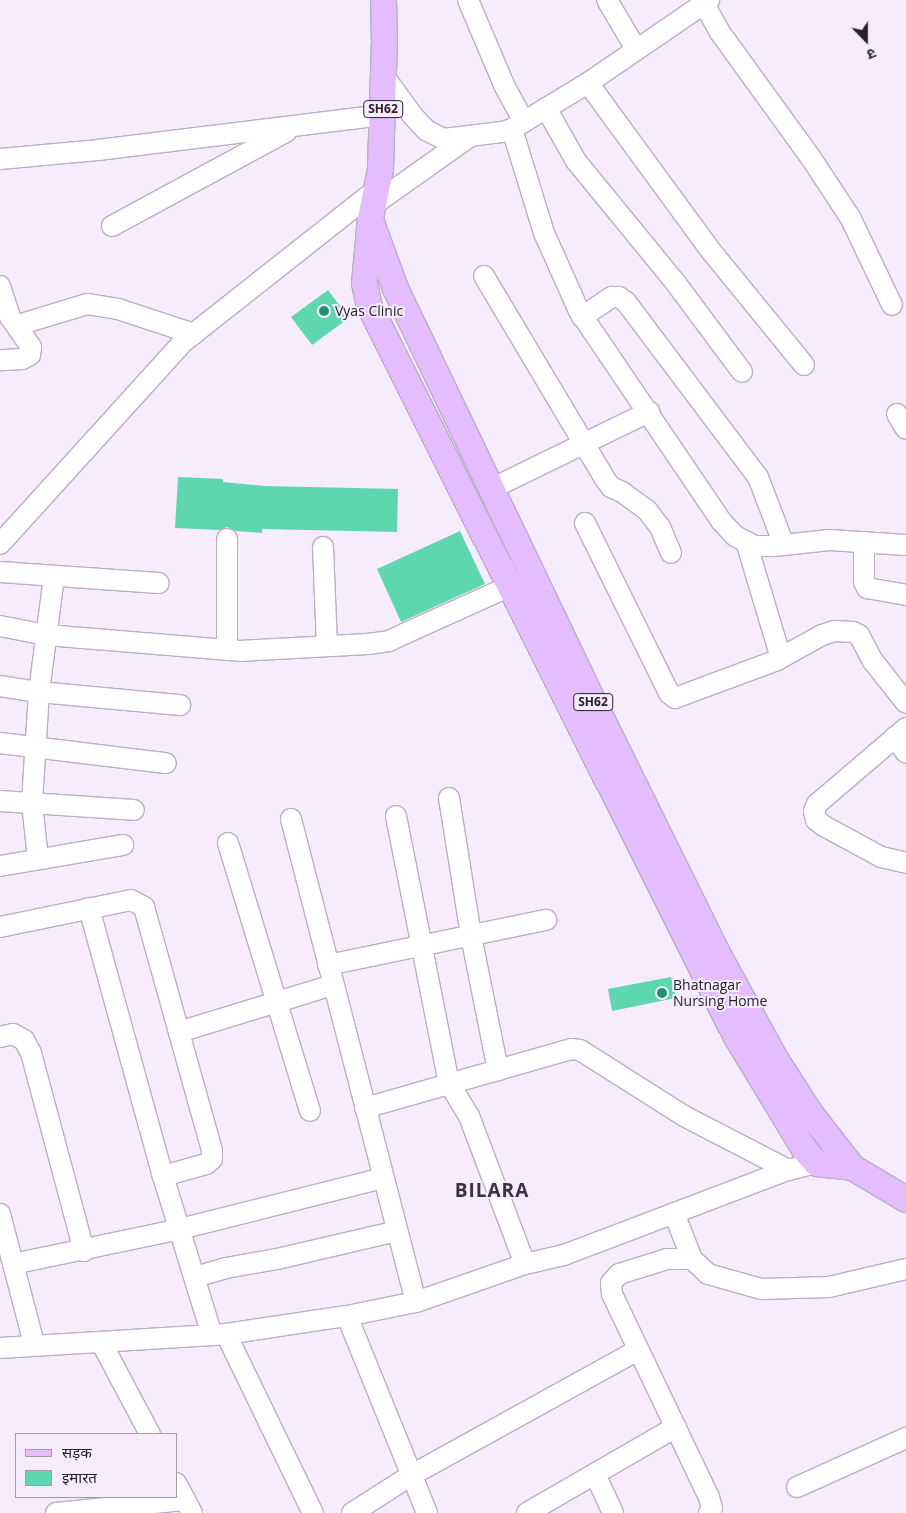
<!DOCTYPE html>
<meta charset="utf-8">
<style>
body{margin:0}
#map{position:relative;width:906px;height:1513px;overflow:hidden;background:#f6ecfe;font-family:"Open Sans","Noto Sans Devanagari",sans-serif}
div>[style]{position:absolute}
.building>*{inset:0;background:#5ed7af}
.roads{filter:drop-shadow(1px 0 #bcacc8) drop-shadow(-1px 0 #bcacc8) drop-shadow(0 1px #bcacc8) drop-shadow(0 -1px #bcacc8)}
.minor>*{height:20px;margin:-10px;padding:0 10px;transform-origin:10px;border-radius:10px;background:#fff}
.major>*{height:25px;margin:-12.5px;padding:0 12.5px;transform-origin:12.5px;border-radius:12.5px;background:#e3bdfe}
.dots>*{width:14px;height:14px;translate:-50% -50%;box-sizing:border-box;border:2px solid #f6ecfe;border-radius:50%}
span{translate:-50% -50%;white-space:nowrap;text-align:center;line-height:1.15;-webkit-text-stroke:4px #f6ecfe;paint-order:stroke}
.shield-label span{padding:1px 4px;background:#f6ecfe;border:1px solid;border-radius:4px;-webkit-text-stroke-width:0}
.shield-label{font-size:12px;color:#26202a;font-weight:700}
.poi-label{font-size:14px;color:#26202a}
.left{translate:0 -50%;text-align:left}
.district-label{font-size:19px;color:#3c2f46;font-weight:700;letter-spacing:1px}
.legend{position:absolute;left:15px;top:1433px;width:162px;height:65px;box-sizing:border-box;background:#f6ecfe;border:1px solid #a39aa9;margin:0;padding:6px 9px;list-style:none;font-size:15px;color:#26202a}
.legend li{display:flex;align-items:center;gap:10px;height:25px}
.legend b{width:25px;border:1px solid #a39aa9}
.north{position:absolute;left:841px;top:15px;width:50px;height:50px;-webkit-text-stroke:4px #f6ecfe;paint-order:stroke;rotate:158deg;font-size:14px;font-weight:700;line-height:20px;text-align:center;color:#26202a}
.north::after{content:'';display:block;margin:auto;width:18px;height:22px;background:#26202a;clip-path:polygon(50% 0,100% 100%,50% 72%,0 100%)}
</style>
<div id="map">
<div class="building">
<i style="clip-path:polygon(328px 290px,349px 318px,312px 345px,291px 317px)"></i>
<i style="clip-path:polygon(178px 477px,223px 479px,223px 482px,265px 486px,398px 489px,397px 532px,262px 529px,262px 533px,236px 531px,227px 527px,219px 530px,175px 528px)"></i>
<i style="clip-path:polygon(460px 531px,485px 584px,401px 622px,377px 569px)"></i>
<i style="clip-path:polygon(671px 977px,676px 998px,612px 1011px,608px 989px)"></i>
</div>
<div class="roads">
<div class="minor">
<i style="left:468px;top:0;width:92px;rotate:67deg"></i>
<i style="left:504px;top:85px;width:42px;rotate:61.6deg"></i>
<i style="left:607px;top:0;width:57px;rotate:59.4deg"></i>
<i style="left:702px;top:0;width:35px;rotate:61deg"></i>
<i style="left:719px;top:31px;width:157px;rotate:54.1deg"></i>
<i style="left:811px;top:158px;width:73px;rotate:56.7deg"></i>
<i style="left:851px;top:219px;width:95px;rotate:64.5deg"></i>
<i style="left:384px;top:76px;width:49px;rotate:54.1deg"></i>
<i style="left:413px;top:116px;width:19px;rotate:47deg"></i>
<i style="left:426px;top:130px;width:20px;rotate:27deg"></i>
<i style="left:444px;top:139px;width:58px;rotate:-6.9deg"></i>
<i style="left:502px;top:132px;width:10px;rotate:-17deg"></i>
<i style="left:512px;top:129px;width:89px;rotate:-31.2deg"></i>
<i style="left:588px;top:83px;width:147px;rotate:-34.4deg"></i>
<i style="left:588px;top:83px;width:208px;rotate:53.8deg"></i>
<i style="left:711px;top:251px;width:147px;rotate:50.8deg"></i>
<i style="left:546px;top:108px;width:61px;rotate:60.5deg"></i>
<i style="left:576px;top:161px;width:156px;rotate:50.7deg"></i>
<i style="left:675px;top:282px;width:112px;rotate:53.3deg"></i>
<i style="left:512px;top:129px;width:109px;rotate:72.9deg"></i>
<i style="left:544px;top:233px;width:85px;rotate:65.8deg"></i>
<i style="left:579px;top:311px;width:255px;rotate:55.9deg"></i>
<i style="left:722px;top:522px;width:19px;rotate:47deg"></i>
<i style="left:735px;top:536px;width:22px;rotate:27deg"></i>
<i style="left:755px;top:546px;width:19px"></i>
<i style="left:774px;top:546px;width:56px;rotate:-6.1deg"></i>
<i style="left:830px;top:540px;width:76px;rotate:3.8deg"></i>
<i style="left:0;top:159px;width:98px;rotate:-5.2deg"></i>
<i style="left:98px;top:150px;width:287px;rotate:-7deg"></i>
<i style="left:373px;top:205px;width:118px;rotate:-35.3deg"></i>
<i style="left:112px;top:226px;width:198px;rotate:-28.4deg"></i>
<i style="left:484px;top:276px;width:236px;rotate:59.2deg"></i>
<i style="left:605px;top:479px;width:10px;rotate:53deg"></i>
<i style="left:611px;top:487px;width:12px;rotate:24deg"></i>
<i style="left:622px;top:492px;width:31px;rotate:36deg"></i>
<i style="left:647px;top:510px;width:21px;rotate:53deg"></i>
<i style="left:660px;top:527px;width:28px;rotate:67deg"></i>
<i style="left:0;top:286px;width:33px;rotate:72deg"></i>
<i style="left:10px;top:317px;width:37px;rotate:55deg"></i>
<i style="left:31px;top:347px;width:8px;rotate:97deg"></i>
<i style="left:30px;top:355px;width:9px;rotate:153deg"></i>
<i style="left:22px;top:359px;width:22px;rotate:177deg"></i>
<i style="left:582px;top:317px;width:36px;rotate:-34deg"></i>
<i style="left:612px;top:297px;width:7px"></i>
<i style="left:619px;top:297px;width:9px;rotate:36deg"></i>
<i style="left:626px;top:302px;width:219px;rotate:53deg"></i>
<i style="left:758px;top:477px;width:73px;rotate:69.1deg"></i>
<i style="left:18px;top:325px;width:72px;rotate:-16.9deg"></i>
<i style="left:87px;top:304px;width:31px;rotate:9deg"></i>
<i style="left:118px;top:309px;width:80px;rotate:18.2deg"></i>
<i style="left:897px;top:414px;width:17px;rotate:59deg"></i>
<i style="left:493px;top:488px;width:174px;rotate:-26deg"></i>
<i style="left:585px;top:523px;width:190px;rotate:63.7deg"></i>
<i style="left:669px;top:693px;width:8px;rotate:40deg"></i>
<i style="left:675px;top:698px;width:109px;rotate:-20.4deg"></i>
<i style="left:777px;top:660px;width:6px;rotate:-59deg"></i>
<i style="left:780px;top:655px;width:118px;rotate:-106.7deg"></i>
<i style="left:227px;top:539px;width:111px;rotate:90deg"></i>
<i style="left:864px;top:542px;width:40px;rotate:90deg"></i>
<i style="left:864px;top:582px;width:7px;rotate:63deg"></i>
<i style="left:867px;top:588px;width:40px;rotate:10deg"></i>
<i style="left:0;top:544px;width:271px;rotate:-47.8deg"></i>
<i style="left:182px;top:343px;width:248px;rotate:-38.3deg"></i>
<i style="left:323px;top:547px;width:98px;rotate:87.7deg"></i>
<i style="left:0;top:572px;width:159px;rotate:4deg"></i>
<i style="left:0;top:626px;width:47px;rotate:11.1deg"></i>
<i style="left:46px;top:635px;width:194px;rotate:4.7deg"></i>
<i style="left:239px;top:651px;width:129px;rotate:-3.1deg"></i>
<i style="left:368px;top:644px;width:21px;rotate:-8deg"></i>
<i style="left:389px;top:641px;width:19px;rotate:-25deg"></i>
<i style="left:406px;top:633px;width:112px;rotate:-24.3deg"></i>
<i style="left:777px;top:660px;width:51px;rotate:-29.1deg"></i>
<i style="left:822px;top:635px;width:13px;rotate:-18deg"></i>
<i style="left:834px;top:631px;width:19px;rotate:3deg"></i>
<i style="left:853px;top:632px;width:7px;rotate:27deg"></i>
<i style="left:859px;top:635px;width:30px;rotate:62deg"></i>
<i style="left:873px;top:661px;width:53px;rotate:51.8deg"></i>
<i style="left:0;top:686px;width:39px;rotate:9deg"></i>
<i style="left:39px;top:692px;width:142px;rotate:5.3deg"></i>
<i style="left:906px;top:728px;width:117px;rotate:139.5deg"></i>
<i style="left:817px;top:804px;width:8px;rotate:113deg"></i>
<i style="left:814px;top:811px;width:9px;rotate:77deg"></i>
<i style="left:816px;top:820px;width:10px;rotate:37deg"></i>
<i style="left:824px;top:826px;width:65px;rotate:28.5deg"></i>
<i style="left:881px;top:857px;width:26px;rotate:13deg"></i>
<i style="left:895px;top:737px;width:19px;rotate:55deg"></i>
<i style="left:0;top:743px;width:167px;rotate:6.9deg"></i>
<i style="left:449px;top:798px;width:140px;rotate:80.9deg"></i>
<i style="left:471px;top:936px;width:137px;rotate:78.6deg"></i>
<i style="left:0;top:801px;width:134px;rotate:3.8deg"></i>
<i style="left:396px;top:816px;width:272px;rotate:78.8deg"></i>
<i style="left:449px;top:1083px;width:39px;rotate:59deg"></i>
<i style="left:469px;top:1116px;width:158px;rotate:69.3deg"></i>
<i style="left:291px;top:819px;width:499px;rotate:75.5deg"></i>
<i style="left:228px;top:843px;width:280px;rotate:73deg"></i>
<i style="left:38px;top:859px;width:56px;rotate:-96.1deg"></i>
<i style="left:32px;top:803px;width:111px;rotate:-86.4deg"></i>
<i style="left:39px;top:692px;width:117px;rotate:-82.6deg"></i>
<i style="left:0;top:866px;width:125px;rotate:-9.7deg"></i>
<i style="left:89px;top:908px;width:278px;rotate:74.6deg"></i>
<i style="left:163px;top:1176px;width:166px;rotate:72.9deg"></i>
<i style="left:0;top:927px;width:134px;rotate:-11.6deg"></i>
<i style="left:131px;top:900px;width:15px;rotate:28deg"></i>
<i style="left:144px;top:907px;width:253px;rotate:74.4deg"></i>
<i style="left:212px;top:1151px;width:8px;rotate:90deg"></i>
<i style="left:212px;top:1159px;width:8px;rotate:140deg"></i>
<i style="left:206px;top:1164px;width:45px;rotate:164.4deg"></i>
<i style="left:328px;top:965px;width:223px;rotate:-11.7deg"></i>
<i style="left:179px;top:1032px;width:161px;rotate:-17deg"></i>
<i style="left:0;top:1037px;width:13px;rotate:-13deg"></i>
<i style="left:13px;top:1034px;width:13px;rotate:29deg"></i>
<i style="left:24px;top:1040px;width:15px;rotate:62deg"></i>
<i style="left:31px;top:1053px;width:205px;rotate:75deg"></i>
<i style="left:365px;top:1108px;width:214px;rotate:-16deg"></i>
<i style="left:571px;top:1049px;width:9px;rotate:6deg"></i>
<i style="left:580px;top:1050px;width:123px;rotate:32.4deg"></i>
<i style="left:684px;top:1116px;width:117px;rotate:27.4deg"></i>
<i style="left:674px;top:1213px;width:49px;rotate:68.6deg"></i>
<i style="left:692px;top:1259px;width:22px;rotate:43deg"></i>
<i style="left:708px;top:1274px;width:55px;rotate:15.8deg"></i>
<i style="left:761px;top:1289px;width:68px;rotate:-1.7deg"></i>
<i style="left:829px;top:1287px;width:79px;rotate:-13.2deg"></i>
<i style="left:0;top:1214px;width:134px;rotate:75.3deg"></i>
<i style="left:692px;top:1259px;width:25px;rotate:180deg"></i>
<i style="left:667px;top:1259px;width:50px;rotate:162.6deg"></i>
<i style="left:619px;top:1274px;width:12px;rotate:132deg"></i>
<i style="left:611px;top:1283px;width:11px;rotate:85deg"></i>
<i style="left:612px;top:1294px;width:225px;rotate:64.5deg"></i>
<i style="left:709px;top:1497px;width:11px;rotate:75deg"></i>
<i style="left:712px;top:1508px;width:6px;rotate:121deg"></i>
<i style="left:13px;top:1264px;width:171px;rotate:-11.8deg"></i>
<i style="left:180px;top:1229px;width:209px;rotate:-14.1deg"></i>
<i style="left:195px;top:1277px;width:32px;rotate:-16deg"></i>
<i style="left:226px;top:1268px;width:52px;rotate:-10deg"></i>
<i style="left:277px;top:1259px;width:123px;rotate:-13.1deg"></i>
<i style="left:347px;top:1316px;width:213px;rotate:67.9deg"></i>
<i style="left:226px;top:1334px;width:199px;rotate:64.1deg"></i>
<i style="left:101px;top:1342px;width:104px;rotate:62deg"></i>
<i style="left:0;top:1348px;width:226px;rotate:-3.5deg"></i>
<i style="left:226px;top:1334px;width:122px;rotate:-8.5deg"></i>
<i style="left:347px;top:1316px;width:70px;rotate:-11.5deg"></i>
<i style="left:416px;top:1302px;width:115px;rotate:-19.2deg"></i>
<i style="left:525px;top:1264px;width:40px;rotate:-13deg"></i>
<i style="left:564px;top:1255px;width:240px;rotate:-20.8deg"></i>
<i style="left:788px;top:1170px;width:29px;rotate:-14deg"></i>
<i style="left:595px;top:1474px;width:43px;rotate:65.2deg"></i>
<i style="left:176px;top:1483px;width:34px;rotate:62deg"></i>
<i style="left:797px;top:1487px;width:120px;rotate:-24.2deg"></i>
<i style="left:56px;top:1513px;width:130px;rotate:-5.8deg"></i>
<i style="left:352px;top:1513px;width:69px;rotate:-32.5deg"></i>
<i style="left:410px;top:1476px;width:260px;rotate:-28.9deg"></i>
<i style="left:527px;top:1513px;width:172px;rotate:-30deg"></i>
</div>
<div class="major">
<i style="left:383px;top:0;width:40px;rotate:88.6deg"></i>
<i style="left:384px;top:40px;width:129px;rotate:91.8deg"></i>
<i style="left:380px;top:169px;width:50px;rotate:101.5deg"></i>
<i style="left:370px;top:218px;width:65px;rotate:95.3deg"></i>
<i style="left:364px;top:283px;width:24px;rotate:78deg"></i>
<i style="left:369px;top:306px;width:816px;rotate:63.34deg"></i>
<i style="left:735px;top:1035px;width:133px;rotate:58.8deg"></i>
<i style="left:804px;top:1149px;width:18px;rotate:49deg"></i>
<i style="left:816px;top:1163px;width:36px;rotate:6deg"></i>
<i style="left:372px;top:225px;width:67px;rotate:69.9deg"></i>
<i style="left:395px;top:288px;width:481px;rotate:64.4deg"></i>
<i style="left:603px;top:722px;width:255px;rotate:63.7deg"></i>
<i style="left:716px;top:951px;width:124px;rotate:61.2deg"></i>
<i style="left:776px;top:1060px;width:63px;rotate:57.3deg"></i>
<i style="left:810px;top:1113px;width:68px;rotate:52.1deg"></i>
<i style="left:852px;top:1167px;width:63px;rotate:30.7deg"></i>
</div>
</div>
<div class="dots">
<i style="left:324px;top:311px;background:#229171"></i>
<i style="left:662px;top:993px;background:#229171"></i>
</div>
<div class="shield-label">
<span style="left:383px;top:109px">SH62</span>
<span style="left:593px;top:702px">SH62</span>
</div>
<div class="poi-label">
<span class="left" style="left:335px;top:311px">Vyas Clinic</span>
<span class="left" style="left:673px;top:993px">Bhatnagar<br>Nursing Home</span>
</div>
<div class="district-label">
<span style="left:492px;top:1191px">BILARA</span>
</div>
<ul class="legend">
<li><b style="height:6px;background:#e3bdfe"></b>सड़क</li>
<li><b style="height:14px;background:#5ed7af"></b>इमारत</li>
</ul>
<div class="north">उ</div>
</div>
